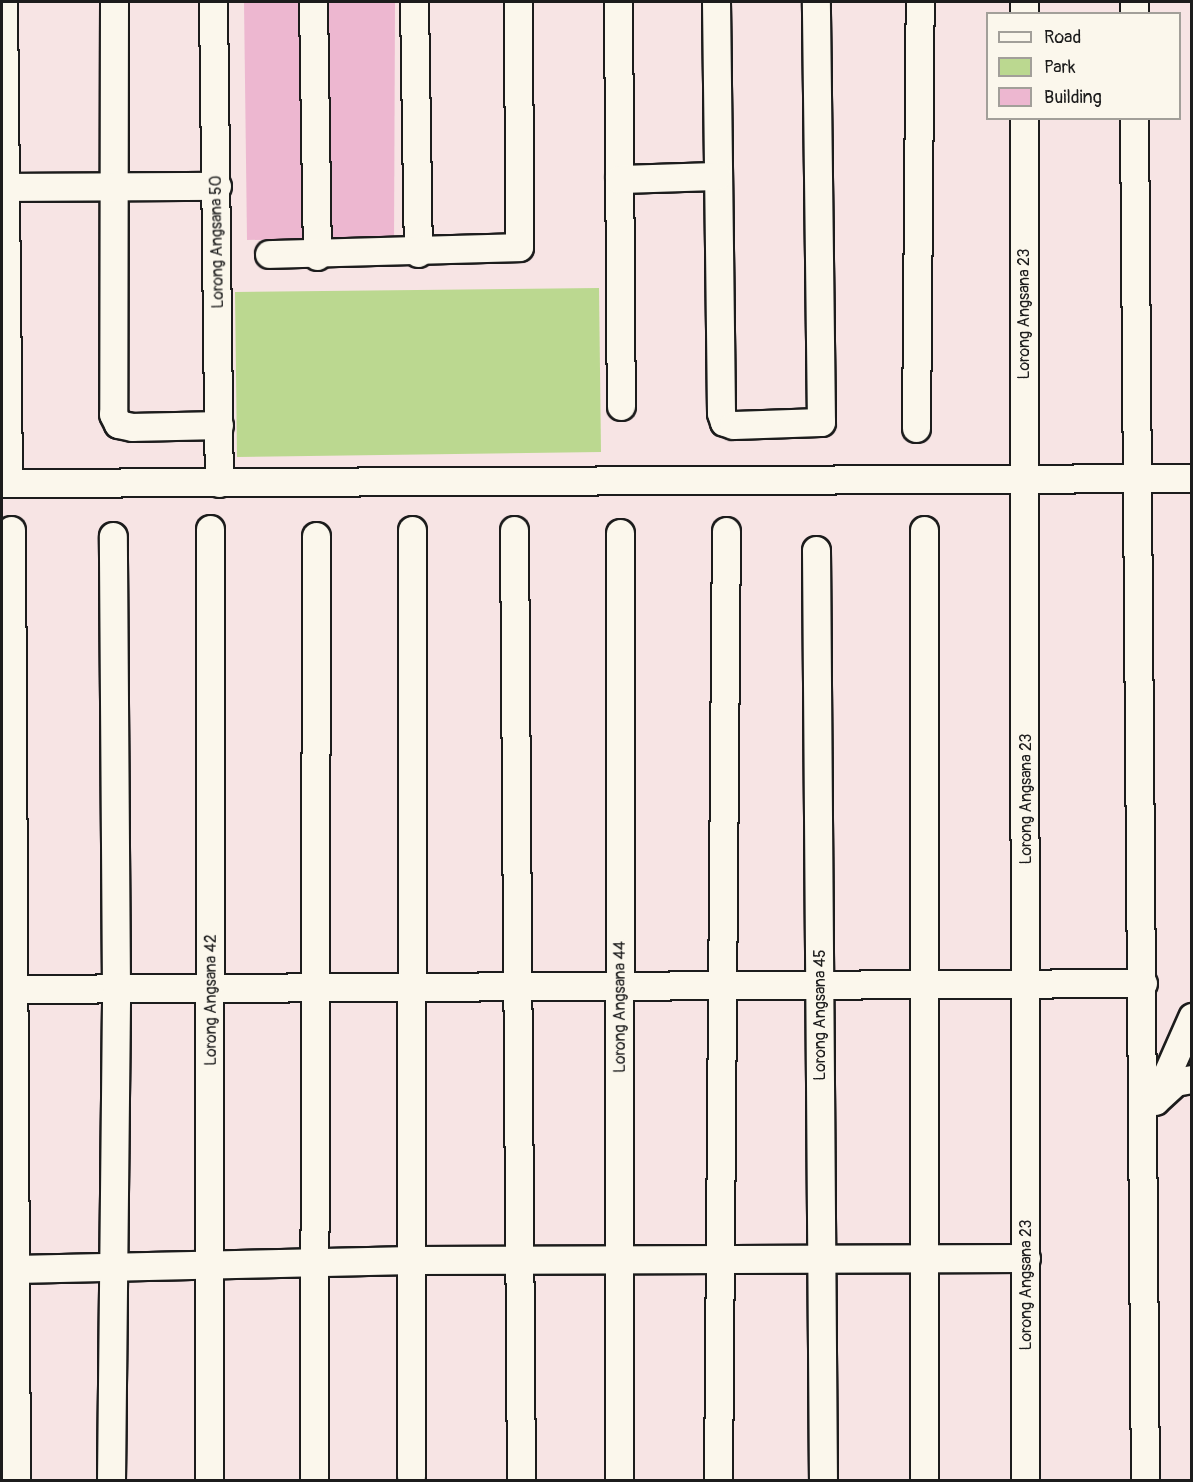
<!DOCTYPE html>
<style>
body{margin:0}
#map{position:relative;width:1193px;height:1482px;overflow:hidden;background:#f7e4e4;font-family:Pangolin,sans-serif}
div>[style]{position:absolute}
.green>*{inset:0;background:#bbd890}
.building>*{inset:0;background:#edb7d0}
.roads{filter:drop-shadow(2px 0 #1c1c1c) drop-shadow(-2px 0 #1c1c1c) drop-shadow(0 2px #1c1c1c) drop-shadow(0 -2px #1c1c1c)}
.minor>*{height:27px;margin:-13.5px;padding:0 13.5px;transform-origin:13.5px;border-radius:13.5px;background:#fbf7ec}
span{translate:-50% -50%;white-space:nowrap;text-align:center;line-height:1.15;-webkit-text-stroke:4.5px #fbf7ec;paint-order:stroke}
.street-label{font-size:16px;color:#1c1c1c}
.frame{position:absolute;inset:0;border:3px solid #1c1c1c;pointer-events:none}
.legend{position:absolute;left:986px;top:12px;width:195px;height:108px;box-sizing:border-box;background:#fbf7ec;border:2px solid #a29f99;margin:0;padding:8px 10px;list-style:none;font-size:18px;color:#1c1c1c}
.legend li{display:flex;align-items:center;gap:12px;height:30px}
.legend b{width:30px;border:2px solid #a29f99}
</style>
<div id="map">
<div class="green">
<i style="clip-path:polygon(599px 288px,601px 452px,237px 457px,235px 292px)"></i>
</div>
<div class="building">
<i style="clip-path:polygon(244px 2px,300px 2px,303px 239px,247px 240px)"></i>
<i style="clip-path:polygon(329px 2px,395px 2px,394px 244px,328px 243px)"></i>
</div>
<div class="roads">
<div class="minor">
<i style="left:3px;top:2px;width:481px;rotate:89.4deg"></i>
<i style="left:114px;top:2px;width:412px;rotate:90.1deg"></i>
<i style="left:113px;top:414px;width:11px;rotate:63deg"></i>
<i style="left:118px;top:424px;width:14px;rotate:12deg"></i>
<i style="left:132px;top:427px;width:87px;rotate:-1.3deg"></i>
<i style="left:213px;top:2px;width:481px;rotate:89.3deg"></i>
<i style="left:313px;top:2px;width:254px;rotate:89.1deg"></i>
<i style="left:414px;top:2px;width:251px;rotate:89.1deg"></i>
<i style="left:618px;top:2px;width:404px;rotate:89.6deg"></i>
<i style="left:716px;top:2px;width:411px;rotate:89.3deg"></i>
<i style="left:721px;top:413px;width:9px;rotate:72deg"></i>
<i style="left:724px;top:422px;width:9px;rotate:18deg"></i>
<i style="left:733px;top:425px;width:88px;rotate:-2deg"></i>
<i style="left:821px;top:422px;width:420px;rotate:-90.7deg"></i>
<i style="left:1024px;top:2px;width:12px;rotate:90deg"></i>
<i style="left:1134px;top:14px;width:12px;rotate:-90deg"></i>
<i style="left:1024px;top:118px;width:1362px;rotate:89.96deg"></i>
<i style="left:1134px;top:118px;width:1362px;rotate:89.54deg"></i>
<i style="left:619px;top:179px;width:98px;rotate:-1.8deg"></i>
<i style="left:6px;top:187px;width:211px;rotate:-0.3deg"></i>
<i style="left:269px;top:254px;width:250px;rotate:-1.6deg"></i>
<i style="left:519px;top:247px;width:245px;rotate:-90.2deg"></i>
<i style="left:916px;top:428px;width:426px;rotate:-89.5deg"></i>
<i style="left:2px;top:483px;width:1190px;rotate:-0.24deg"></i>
<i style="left:11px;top:530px;width:949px;rotate:89.7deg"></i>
<i style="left:514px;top:530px;width:950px;rotate:89.58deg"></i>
<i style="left:924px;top:530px;width:950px;rotate:90deg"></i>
<i style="left:816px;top:550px;width:930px;rotate:89.57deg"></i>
<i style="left:2px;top:989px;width:1141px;rotate:-0.3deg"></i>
<i style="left:1156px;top:1100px;width:26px;rotate:-43deg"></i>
<i style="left:1175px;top:1082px;width:17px;rotate:-10deg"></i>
<i style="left:1155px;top:1101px;width:92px;rotate:-66.2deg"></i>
<i style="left:15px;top:1269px;width:397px;rotate:-1.3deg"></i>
<i style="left:412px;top:1260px;width:614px;rotate:-0.19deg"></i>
<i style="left:411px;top:1476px;width:946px;rotate:-89.94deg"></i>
<i style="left:314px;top:1479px;width:943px;rotate:-89.88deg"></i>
<i style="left:111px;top:1480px;width:492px;rotate:-89.4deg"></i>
<i style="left:116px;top:988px;width:452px;rotate:-90.4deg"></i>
<i style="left:209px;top:1480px;width:951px;rotate:-89.94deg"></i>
<i style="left:619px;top:1480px;width:947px;rotate:-89.94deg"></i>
<i style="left:718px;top:1480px;width:949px;rotate:-89.52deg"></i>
</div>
</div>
<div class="street-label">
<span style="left:217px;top:242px;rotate:-91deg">Lorong Angsana 50</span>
<span style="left:1024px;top:314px;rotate:-90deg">Lorong Angsana 23</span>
<span style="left:1026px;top:799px;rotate:-90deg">Lorong Angsana 23</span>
<span style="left:211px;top:1000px;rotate:-90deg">Lorong Angsana 42</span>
<span style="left:620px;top:1007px;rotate:-90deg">Lorong Angsana 44</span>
<span style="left:820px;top:1015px;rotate:-90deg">Lorong Angsana 45</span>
<span style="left:1026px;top:1285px;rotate:-90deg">Lorong Angsana 23</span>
</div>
<div class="frame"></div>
<ul class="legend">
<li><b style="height:8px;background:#fbf7ec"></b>Road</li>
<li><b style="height:16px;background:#bbd890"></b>Park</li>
<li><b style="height:16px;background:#edb7d0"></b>Building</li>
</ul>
</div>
